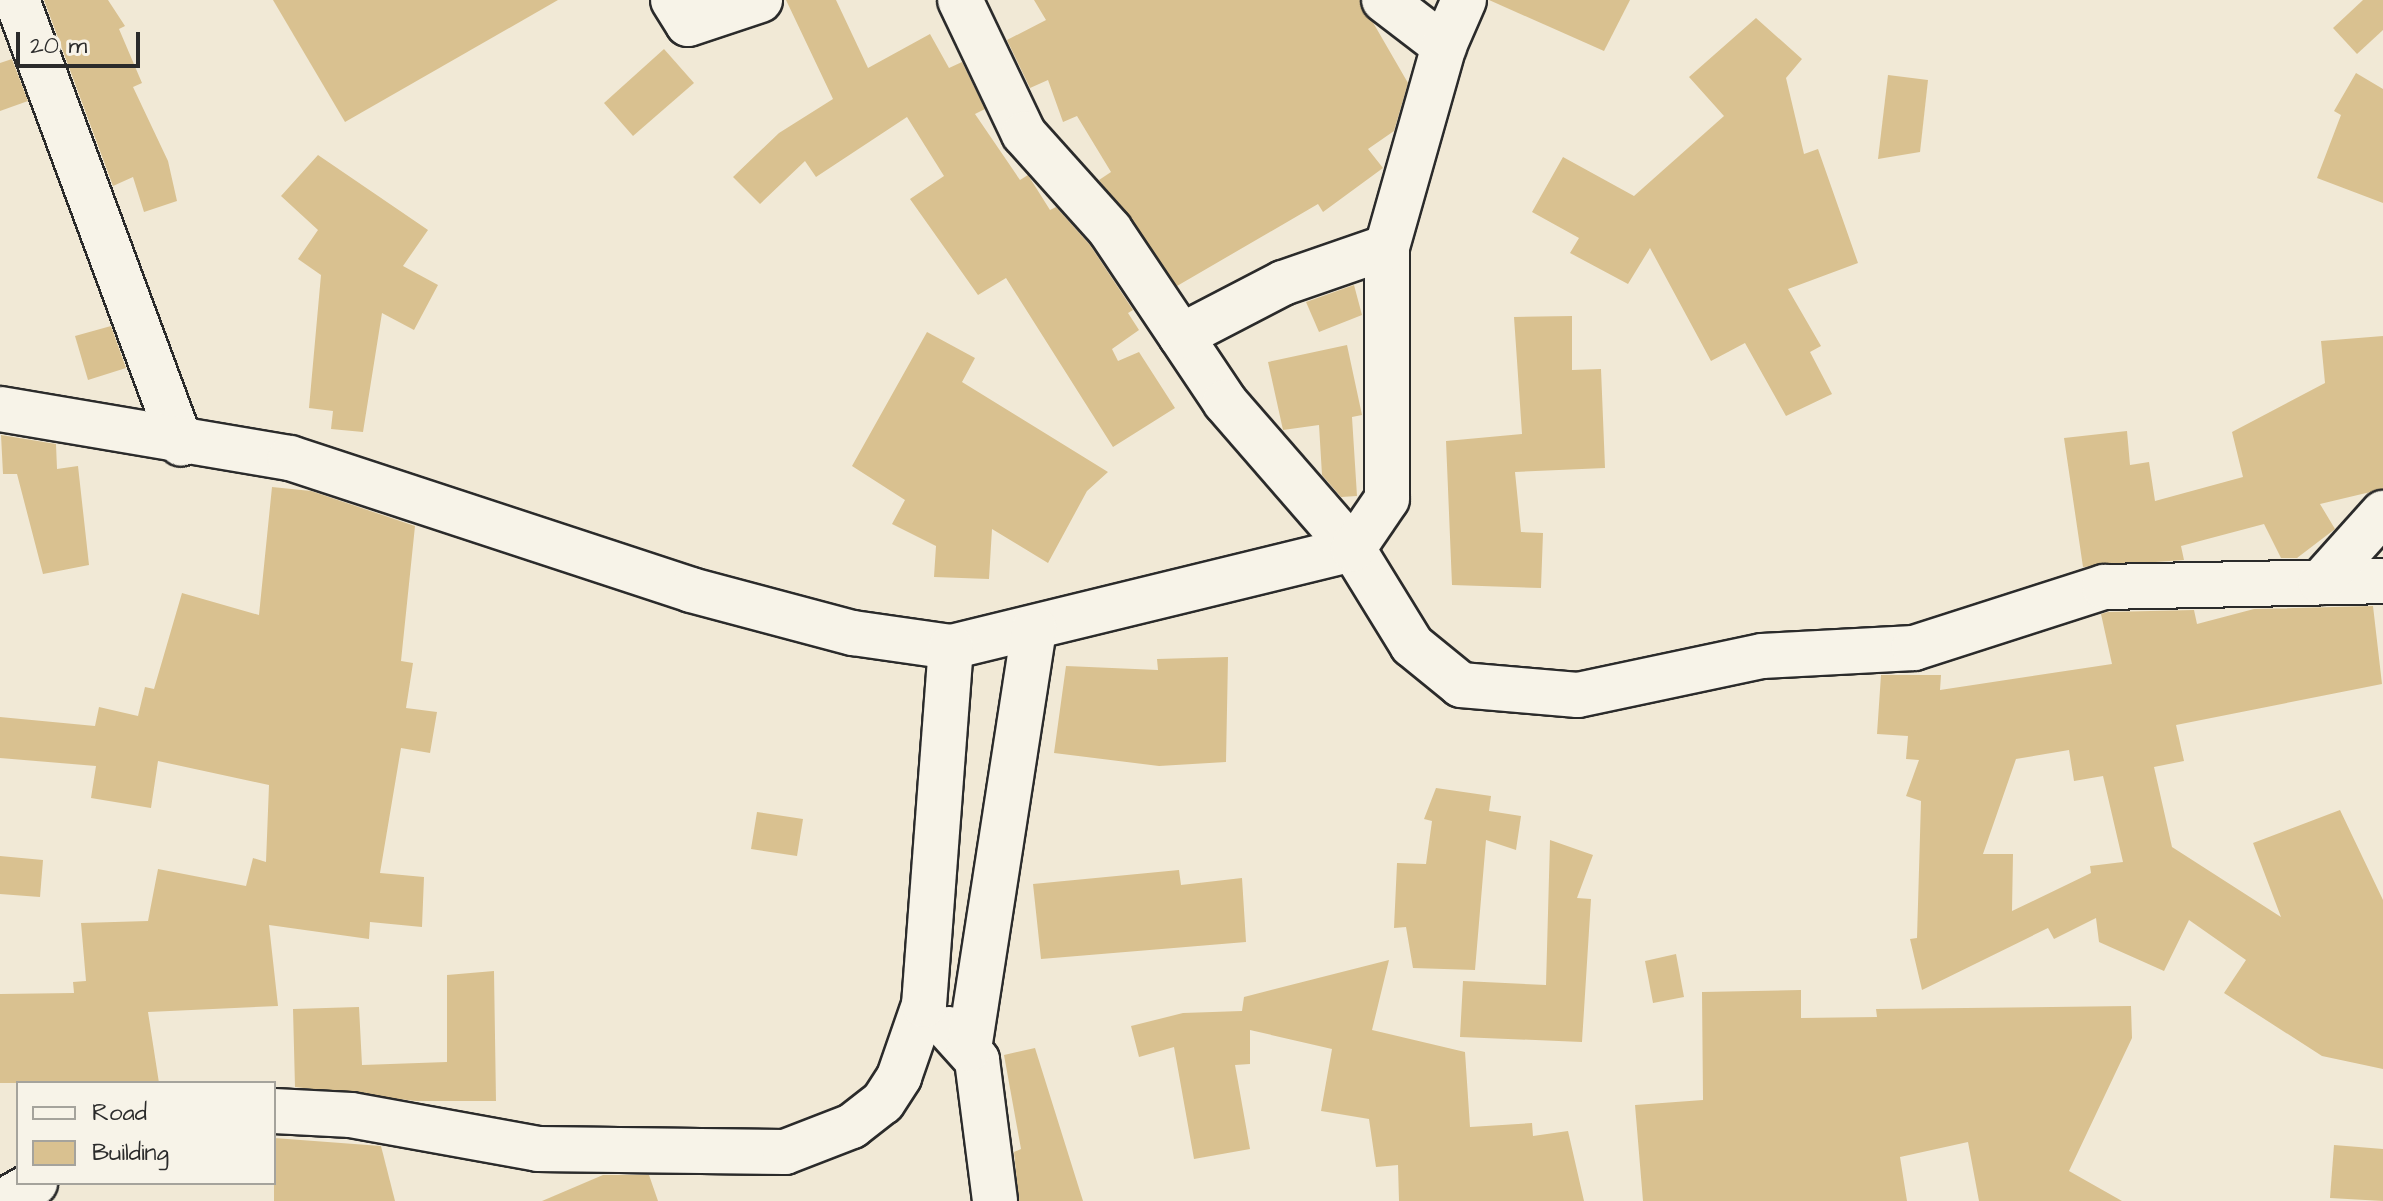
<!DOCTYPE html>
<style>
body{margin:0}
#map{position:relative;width:2383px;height:1201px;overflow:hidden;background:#f1e9d6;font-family:"Architects Daughter",sans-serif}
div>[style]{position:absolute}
.building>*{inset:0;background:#d9c190}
.roads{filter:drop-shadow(2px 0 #2b2b2b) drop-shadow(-2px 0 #2b2b2b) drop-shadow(0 2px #2b2b2b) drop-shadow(0 -2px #2b2b2b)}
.street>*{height:44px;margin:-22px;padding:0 22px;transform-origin:22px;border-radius:22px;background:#f7f3e8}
span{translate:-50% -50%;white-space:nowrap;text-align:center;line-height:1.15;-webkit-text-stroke:6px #f7f3e8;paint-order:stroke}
.legend{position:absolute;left:16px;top:1081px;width:260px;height:104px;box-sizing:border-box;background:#f7f3e8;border:2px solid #a5a39c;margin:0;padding:10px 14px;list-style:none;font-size:24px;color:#2b2b2b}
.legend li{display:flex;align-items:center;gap:16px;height:40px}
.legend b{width:40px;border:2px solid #a5a39c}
.scale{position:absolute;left:16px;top:32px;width:124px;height:36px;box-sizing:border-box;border:4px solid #2b2b2b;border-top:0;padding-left:10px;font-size:24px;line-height:28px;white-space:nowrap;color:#2b2b2b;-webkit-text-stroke:6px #f7f3e8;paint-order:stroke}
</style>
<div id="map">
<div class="building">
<i style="clip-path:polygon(44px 0,108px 0,125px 26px,119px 29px,142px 83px,133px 87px,168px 161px,177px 201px,144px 212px,133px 177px,113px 186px)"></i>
<i style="clip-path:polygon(273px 0,558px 0,345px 122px)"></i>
<i style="clip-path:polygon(786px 0,836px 0,868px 68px,930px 34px,949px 68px,962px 62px,985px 109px,975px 114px,1020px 180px,1028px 175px,1050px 210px,1056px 207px,1090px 245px,1133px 310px,1128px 313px,1139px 330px,1112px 349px,1118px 361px,1139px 352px,1175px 408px,1113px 447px,1006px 278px,978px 295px,910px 199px,944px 176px,907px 117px,816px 177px,805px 161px,760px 204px,733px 177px,779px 133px,833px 99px)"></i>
<i style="clip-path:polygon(1034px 0,1360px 0,1408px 83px,1394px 131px,1368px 149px,1383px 168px,1323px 212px,1318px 204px,1177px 286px,1099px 180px,1111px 172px,1077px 116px,1063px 122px,1048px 80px,1030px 88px,1007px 40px,1046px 20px)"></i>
<i style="clip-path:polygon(1489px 0,1630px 0,1604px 51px)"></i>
<i style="clip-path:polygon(2363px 0,2383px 0,2383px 30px,2357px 54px,2333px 28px)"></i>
<i style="clip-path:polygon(1756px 18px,1802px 59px,1786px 78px,1804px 154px,1818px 149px,1858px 263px,1788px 289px,1821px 346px,1810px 352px,1832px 394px,1786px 416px,1745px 343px,1711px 361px,1650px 248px,1628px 284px,1570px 253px,1579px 238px,1532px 212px,1563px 157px,1634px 196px,1724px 116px,1689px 77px)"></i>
<i style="clip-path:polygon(664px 49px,694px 83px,633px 136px,604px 103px)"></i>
<i style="clip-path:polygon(12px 59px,28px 101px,0 111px,0 63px)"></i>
<i style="clip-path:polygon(2356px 73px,2383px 89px,2383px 203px,2317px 178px,2341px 115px,2334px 111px)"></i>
<i style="clip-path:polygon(1888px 75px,1928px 80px,1920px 152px,1878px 159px)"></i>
<i style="clip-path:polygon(318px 155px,428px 230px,403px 266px,438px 285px,414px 330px,382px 313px,363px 432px,331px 429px,333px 411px,309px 408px,321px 275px,298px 259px,318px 230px,281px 196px)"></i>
<i style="clip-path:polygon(1354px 285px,1362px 315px,1319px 332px,1306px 302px)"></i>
<i style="clip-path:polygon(1572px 316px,1572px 370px,1601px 369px,1605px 468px,1515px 472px,1521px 532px,1543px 533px,1541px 588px,1452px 585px,1446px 441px,1522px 434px,1514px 317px)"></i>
<i style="clip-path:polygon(111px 326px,126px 368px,88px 380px,75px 336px)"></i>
<i style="clip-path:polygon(927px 332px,975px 358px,962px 382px,1108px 472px,1087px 491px,1048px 563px,992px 529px,989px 579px,934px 577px,936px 546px,892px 524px,905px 500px,852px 466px)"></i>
<i style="clip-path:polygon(2383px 336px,2383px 489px,2320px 504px,2335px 529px,2297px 558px,2281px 558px,2264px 524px,2181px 546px,2184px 560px,2083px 567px,2064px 438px,2127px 431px,2130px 465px,2149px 462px,2155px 501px,2243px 477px,2232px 432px,2325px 383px,2321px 341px)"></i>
<i style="clip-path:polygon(1347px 345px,1362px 415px,1352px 417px,1357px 496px,1341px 497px,1322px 475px,1319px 425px,1283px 430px,1268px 362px)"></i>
<i style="clip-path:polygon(1px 435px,56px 444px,57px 469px,78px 466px,89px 565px,43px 574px,17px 474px,3px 474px)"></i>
<i style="clip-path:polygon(272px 487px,311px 491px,415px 526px,401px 661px,413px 663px,406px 708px,437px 712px,430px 753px,401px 748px,380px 873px,424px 877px,422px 927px,370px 922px,369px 939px,269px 925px,278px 1006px,148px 1012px,159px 1083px,0 1083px,0 994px,74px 993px,73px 982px,86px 981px,81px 923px,148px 921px,158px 869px,246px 886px,253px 858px,266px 862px,269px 785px,158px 761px,151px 808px,91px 798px,96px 766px,0 758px,0 717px,95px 726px,99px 707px,138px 716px,145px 687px,154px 689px,182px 593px,259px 615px)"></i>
<i style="clip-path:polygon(evenodd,2373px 606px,2382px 684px,2176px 725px,2184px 761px,2154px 767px,2172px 847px,2281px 917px,2253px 843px,2340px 810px,2383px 900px,2383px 1069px,2322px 1056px,2224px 993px,2246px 960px,2189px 920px,2164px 971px,2099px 942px,2096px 918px,2054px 939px,2048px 928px,1922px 990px,1910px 939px,1917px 938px,1921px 801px,1906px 796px,1919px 760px,1906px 759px,1908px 736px,1877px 734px,1881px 675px,1941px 675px,1940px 690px,2112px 664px,2101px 614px,2108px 612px,2194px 610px,2197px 624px,2254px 609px,2373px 606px,2069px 750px,2074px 781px,2103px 776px,2123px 862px,2090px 866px,2091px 873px,2012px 911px,2013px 854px,1983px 854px,2016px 759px,2069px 750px)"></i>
<i style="clip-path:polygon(1228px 657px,1226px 762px,1159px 766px,1054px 753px,1066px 666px,1158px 670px,1157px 659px)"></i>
<i style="clip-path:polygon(1436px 788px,1491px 796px,1489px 811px,1521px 816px,1516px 850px,1486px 840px,1475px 970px,1413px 968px,1406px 927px,1394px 928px,1397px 863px,1426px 864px,1432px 821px,1424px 819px)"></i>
<i style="clip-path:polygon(757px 812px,803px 819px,797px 856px,751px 849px)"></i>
<i style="clip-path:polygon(1550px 840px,1593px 855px,1577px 898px,1591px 899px,1582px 1042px,1460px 1037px,1463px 981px,1546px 985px)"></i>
<i style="clip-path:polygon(0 856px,43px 860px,40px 897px,0 894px)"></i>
<i style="clip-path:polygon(1179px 870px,1181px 885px,1242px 878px,1246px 942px,1041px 959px,1033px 884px)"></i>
<i style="clip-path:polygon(1676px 954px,1684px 997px,1653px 1003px,1645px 961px)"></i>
<i style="clip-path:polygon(1389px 960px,1372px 1030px,1465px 1052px,1470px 1127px,1532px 1123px,1533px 1136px,1568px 1131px,1584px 1201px,1399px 1201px,1398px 1165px,1376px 1167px,1369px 1119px,1321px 1111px,1332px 1049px,1250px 1030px,1250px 1064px,1235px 1065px,1250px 1149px,1194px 1159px,1174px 1047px,1139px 1057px,1131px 1026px,1183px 1013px,1242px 1011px,1244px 997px)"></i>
<i style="clip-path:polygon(494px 971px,496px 1101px,416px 1101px,295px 1087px,293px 1009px,359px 1007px,362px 1065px,447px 1062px,447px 975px)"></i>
<i style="clip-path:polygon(1801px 990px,1801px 1018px,1877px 1017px,1876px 1009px,2131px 1006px,2132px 1038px,2069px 1171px,2122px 1201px,1979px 1201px,1968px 1142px,1900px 1157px,1907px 1201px,1643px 1201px,1635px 1105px,1703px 1100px,1702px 992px)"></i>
<i style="clip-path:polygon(1035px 1048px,1083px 1201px,1019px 1201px,1014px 1152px,1021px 1149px,1004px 1055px)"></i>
<i style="clip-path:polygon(274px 1138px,381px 1146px,395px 1201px,274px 1201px)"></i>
<i style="clip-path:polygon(2334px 1145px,2383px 1149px,2383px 1201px,2330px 1198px)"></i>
<i style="clip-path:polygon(603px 1175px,649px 1175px,658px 1201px,542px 1201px)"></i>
</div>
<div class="roads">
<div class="street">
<i style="left:17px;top:0;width:473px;rotate:69.7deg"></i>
<i style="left:673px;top:0;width:28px;rotate:58deg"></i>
<i style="left:688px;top:24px;width:76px;rotate:-18.4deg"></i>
<i style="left:960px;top:0;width:148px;rotate:64.5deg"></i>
<i style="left:1024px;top:134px;width:129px;rotate:48.1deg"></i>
<i style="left:1110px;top:230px;width:207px;rotate:56.2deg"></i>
<i style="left:1225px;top:402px;width:195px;rotate:49deg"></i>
<i style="left:1353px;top:549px;width:113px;rotate:58.4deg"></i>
<i style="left:1412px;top:645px;width:63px;rotate:39.2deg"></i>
<i style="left:1461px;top:685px;width:117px;rotate:4.9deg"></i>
<i style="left:1578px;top:695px;width:188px;rotate:-12deg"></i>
<i style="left:1762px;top:656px;width:152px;rotate:-3deg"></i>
<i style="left:1914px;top:648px;width:200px;rotate:-17.8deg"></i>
<i style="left:2104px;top:587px;width:279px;rotate:-1.2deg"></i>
<i style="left:1384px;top:0;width:76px;rotate:37.5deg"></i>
<i style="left:1181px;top:336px;width:115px;rotate:-27.5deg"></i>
<i style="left:1283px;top:283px;width:110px;rotate:-19.1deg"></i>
<i style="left:0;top:409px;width:294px;rotate:9.6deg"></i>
<i style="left:290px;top:458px;width:422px;rotate:18.2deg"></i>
<i style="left:691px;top:590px;width:168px;rotate:14.9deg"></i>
<i style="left:853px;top:633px;width:99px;rotate:8.1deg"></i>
<i style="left:951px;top:647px;width:414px;rotate:-13.7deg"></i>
<i style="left:1353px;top:549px;width:60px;rotate:-55.8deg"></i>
<i style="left:1387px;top:499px;width:252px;rotate:-90deg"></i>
<i style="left:1387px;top:247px;width:209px;rotate:-74.2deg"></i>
<i style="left:1444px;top:46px;width:50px;rotate:-66.5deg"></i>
<i style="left:2321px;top:582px;width:93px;rotate:-48.1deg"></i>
<i style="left:949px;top:1029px;width:42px;rotate:47.9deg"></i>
<i style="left:977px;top:1060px;width:142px;rotate:82.7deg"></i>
<i style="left:969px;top:1049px;width:426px;rotate:-81.2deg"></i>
<i style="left:274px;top:1111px;width:77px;rotate:3deg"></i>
<i style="left:351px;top:1115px;width:190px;rotate:10.3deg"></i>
<i style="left:538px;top:1149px;width:247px;rotate:0.7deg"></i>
<i style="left:785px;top:1152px;width:72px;rotate:-21.2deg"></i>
<i style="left:852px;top:1126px;width:39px;rotate:-38deg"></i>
<i style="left:883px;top:1102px;width:30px;rotate:-57deg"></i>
<i style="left:899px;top:1077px;width:76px;rotate:-70.9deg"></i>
<i style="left:924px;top:1005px;width:359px;rotate:-85.7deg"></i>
<i style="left:4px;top:1201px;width:36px;rotate:-30deg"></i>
</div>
</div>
<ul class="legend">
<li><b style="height:10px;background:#f7f3e8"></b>Road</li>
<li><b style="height:22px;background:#d9c190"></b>Building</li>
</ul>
<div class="scale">20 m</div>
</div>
